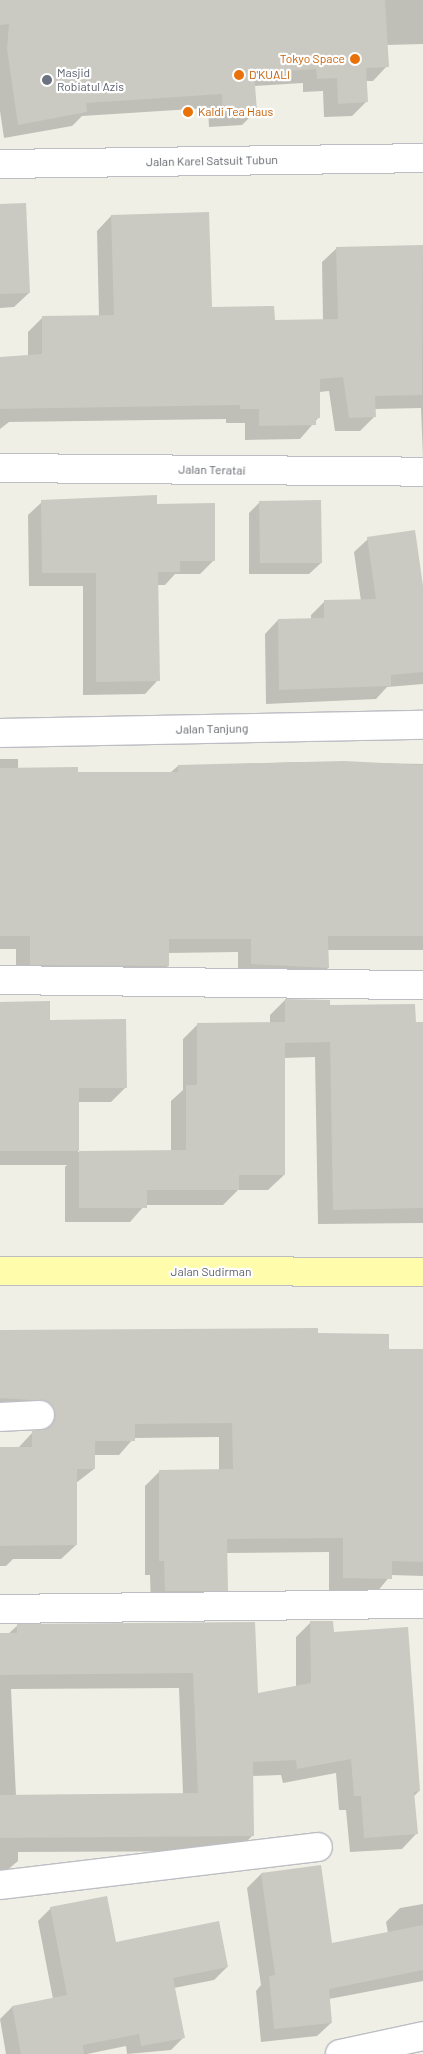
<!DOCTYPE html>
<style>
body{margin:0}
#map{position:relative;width:423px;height:2054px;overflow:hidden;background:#efefe5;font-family:Barlow,sans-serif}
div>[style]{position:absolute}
.shadow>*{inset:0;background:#0003}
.building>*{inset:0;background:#cac9c2}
.roads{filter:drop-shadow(1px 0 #bdbec4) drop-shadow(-1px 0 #bdbec4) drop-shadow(0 1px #bdbec4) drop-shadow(0 -1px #bdbec4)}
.minor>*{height:28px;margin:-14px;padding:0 14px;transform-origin:14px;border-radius:14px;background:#fff}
.major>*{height:28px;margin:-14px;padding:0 14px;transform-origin:14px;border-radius:14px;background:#fffdab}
.dots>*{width:14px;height:14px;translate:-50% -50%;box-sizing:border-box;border:2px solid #fff;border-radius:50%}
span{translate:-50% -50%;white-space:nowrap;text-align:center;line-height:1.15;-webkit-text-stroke:4.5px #fff;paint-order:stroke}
.food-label{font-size:12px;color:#c56008}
.right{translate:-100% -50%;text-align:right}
.left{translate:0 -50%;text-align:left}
.worship-label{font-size:12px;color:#5b616d}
.street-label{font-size:12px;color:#5d6066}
</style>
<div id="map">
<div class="shadow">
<i style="clip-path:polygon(0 0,423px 0,423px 44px,386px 45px,387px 66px,373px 81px,365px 81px,366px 102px,352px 116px,324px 117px,323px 91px,303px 92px,303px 83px,254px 86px,256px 111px,242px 125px,209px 127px,208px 108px,82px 116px,72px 126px,4px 138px,0 111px)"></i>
<i style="clip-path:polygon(0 206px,29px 293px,14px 307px,0 308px)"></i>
<i style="clip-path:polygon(111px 216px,211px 308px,273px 321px,323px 320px,322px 262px,337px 248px,423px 246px,423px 458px,421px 408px,374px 409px,374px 417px,360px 431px,335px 431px,329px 391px,319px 392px,319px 417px,300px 439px,245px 440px,245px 423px,226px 423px,226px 419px,9px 422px,0 429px,0 358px,28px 356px,28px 332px,42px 318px,99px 317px,97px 231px)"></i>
<i style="clip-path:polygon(42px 502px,156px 506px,214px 560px,200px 574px,175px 574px,165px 585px,157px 585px,158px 680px,145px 694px,83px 695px,83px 586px,29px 586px,28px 515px)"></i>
<i style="clip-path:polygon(260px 502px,321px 563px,309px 574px,249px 574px,249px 513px)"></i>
<i style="clip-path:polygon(368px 539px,423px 593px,423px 684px,387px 687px,376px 699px,266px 704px,265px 634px,278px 620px,311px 620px,311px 615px,325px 601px,361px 601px,354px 552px)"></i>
<i style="clip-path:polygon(0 759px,18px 759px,18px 769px,76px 774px,170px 773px,178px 766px,304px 762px,423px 764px,423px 950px,327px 950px,328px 968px,314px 982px,238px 977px,238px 952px,167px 953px,168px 966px,154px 980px,16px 978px,16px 949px,0 949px)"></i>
<i style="clip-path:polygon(285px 1000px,423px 1023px,423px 1223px,318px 1224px,315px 1057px,284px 1058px,284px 1175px,268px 1190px,238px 1190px,223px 1205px,145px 1205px,130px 1222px,65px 1222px,65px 1167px,67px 1165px,0 1165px,0 1003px,49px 1021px,125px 1088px,111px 1102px,78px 1102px,78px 1152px,171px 1152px,171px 1101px,183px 1090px,183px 1039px,198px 1024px,270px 1024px,270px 1015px)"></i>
<i style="clip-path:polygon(0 1331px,317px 1335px,388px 1350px,423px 1351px,423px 1576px,391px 1575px,376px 1593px,329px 1592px,329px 1552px,226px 1553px,226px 1590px,212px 1605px,151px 1605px,150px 1575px,145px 1575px,145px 1486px,160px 1471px,219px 1471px,219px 1437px,134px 1438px,119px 1455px,93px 1455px,94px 1469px,76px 1483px,76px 1545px,61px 1559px,13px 1559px,6px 1566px,0 1566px,0 1448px,18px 1448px,33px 1432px,40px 1431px,39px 1422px,0 1412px)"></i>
<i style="clip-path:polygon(evenodd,311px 1622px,332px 1634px,419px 1791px,414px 1796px,416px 1834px,402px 1849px,350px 1852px,346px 1810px,339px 1810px,336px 1773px,283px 1783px,281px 1775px,252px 1776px,252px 1836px,237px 1851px,18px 1852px,18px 1861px,0 1876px,0 1635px,8px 1634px,17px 1626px,254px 1623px,257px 1694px,296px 1687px,296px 1637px,311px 1622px,179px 1688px,183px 1794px,16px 1796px,11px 1689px,179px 1688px)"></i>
<i style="clip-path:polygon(261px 1874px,331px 1944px,388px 1933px,386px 1922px,400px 1908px,423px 1904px,423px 1981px,329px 1999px,331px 2023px,317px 2036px,261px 2042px,256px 1991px,261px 1985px,247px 1888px)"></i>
<i style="clip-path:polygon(51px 1908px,115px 1944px,227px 1967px,214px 1980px,174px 1988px,184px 2037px,171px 2050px,127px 2054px,126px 2046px,87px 2054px,6px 2054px,0 2019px,12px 2007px,53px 1999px,38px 1921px)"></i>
</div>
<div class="building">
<i style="clip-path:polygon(0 0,385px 0,389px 67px,366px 68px,368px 102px,338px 104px,337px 78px,317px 79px,316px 69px,254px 73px,257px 111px,223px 114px,222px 94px,86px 103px,87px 112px,18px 125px,7px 49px,9px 24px,0 25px)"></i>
<i style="clip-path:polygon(26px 203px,30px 293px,0 294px,0 204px)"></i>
<i style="clip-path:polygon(209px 212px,212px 307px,274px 306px,275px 320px,338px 319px,336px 247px,423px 245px,422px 395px,375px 396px,376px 417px,349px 418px,343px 377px,320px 379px,320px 418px,316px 418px,316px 425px,259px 426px,259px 409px,240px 409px,240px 405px,0 409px,0 357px,42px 354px,42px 316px,114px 315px,111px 215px)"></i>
<i style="clip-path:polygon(157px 495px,157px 504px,215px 503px,215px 561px,180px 561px,180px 572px,158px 572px,160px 681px,96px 682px,96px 573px,42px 573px,41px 500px)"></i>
<i style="clip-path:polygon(321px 500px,322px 563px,260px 563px,259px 501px)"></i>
<i style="clip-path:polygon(415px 530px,423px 586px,423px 672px,391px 675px,391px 686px,279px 690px,278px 619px,324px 618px,324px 600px,376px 599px,367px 537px)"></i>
<i style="clip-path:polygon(344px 761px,423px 765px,423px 936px,328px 936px,329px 968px,251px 964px,251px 939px,169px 939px,169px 966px,30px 965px,30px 936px,0 936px,0 768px,78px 767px,78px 772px,178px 772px,178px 765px)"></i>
<i style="clip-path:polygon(285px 999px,330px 1000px,330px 1005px,415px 1004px,416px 1022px,423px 1022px,423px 1208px,333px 1210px,330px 1042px,285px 1043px,285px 1038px,285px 1175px,239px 1175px,239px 1190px,147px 1190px,147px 1208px,79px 1208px,79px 1151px,186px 1150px,186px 1085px,197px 1085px,197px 1023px,285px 1022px)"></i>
<i style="clip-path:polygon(50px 1001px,50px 1020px,126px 1019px,127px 1088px,79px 1088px,79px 1151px,0 1151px,0 1002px)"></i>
<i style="clip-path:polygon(318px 1328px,318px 1333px,389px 1334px,389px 1349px,423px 1349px,423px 1562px,392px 1561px,392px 1579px,343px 1578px,343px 1538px,227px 1539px,228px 1591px,165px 1591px,164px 1561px,159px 1561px,159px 1470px,233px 1469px,232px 1423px,135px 1424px,135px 1441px,95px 1441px,95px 1469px,77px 1469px,77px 1545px,0 1546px,0 1447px,32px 1447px,32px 1431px,49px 1428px,56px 1415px,47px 1401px,0 1398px,0 1330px)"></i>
<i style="clip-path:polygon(310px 1621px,333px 1621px,334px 1632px,408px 1627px,420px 1791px,414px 1792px,418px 1834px,364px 1838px,361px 1796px,354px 1796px,351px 1759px,297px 1769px,296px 1760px,253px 1762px,254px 1836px,0 1838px,0 1795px,198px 1793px,193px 1673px,0 1675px,0 1633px,17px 1633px,17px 1624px,255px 1622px,258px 1693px,311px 1683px)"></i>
<i style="clip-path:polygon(321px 1865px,332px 1943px,423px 1925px,423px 1970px,329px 1989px,332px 2023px,274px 2029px,269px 1976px,275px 1975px,261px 1873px)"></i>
<i style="clip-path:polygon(107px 1896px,116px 1942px,219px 1921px,228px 1967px,173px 1978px,185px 2038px,141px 2046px,139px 2034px,83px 2045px,84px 2054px,21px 2054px,12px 2006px,67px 1995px,50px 1907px)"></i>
</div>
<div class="roads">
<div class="minor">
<i style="left:0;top:164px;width:423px;rotate:-0.8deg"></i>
<i style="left:0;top:468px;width:423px;rotate:0.5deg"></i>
<i style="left:0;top:733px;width:423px;rotate:-1.1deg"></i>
<i style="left:0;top:980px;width:423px;rotate:0.7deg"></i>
<i style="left:0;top:1417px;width:40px;rotate:-2.9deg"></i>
<i style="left:0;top:1609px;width:423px;rotate:-0.7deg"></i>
<i style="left:0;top:1885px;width:320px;rotate:-6.8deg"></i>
<i style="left:340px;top:2054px;width:85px;rotate:-12.2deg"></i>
</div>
<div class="major">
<i style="left:0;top:1271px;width:423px;rotate:0.1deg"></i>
</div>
</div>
<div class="dots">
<i style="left:355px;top:59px;background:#e8710a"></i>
<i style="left:239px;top:75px;background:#e8710a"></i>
<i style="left:47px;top:80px;background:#6b7280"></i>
<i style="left:188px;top:112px;background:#e8710a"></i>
</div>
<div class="food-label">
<span class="right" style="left:345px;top:59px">Tokyo Space</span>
<span class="left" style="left:249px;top:75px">D'KUALI</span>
<span class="left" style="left:198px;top:112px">Kaldi Tea Haus</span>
</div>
<div class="worship-label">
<span class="left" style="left:57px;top:80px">Masjid<br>Robiatul Azis</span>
</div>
<div class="street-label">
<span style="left:212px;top:161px;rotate:-1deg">Jalan Karel Satsuit Tubun</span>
<span style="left:212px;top:470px;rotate:1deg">Jalan Teratai</span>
<span style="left:212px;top:729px;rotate:-1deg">Jalan Tanjung</span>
<span style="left:211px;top:1272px">Jalan Sudirman</span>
</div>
</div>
